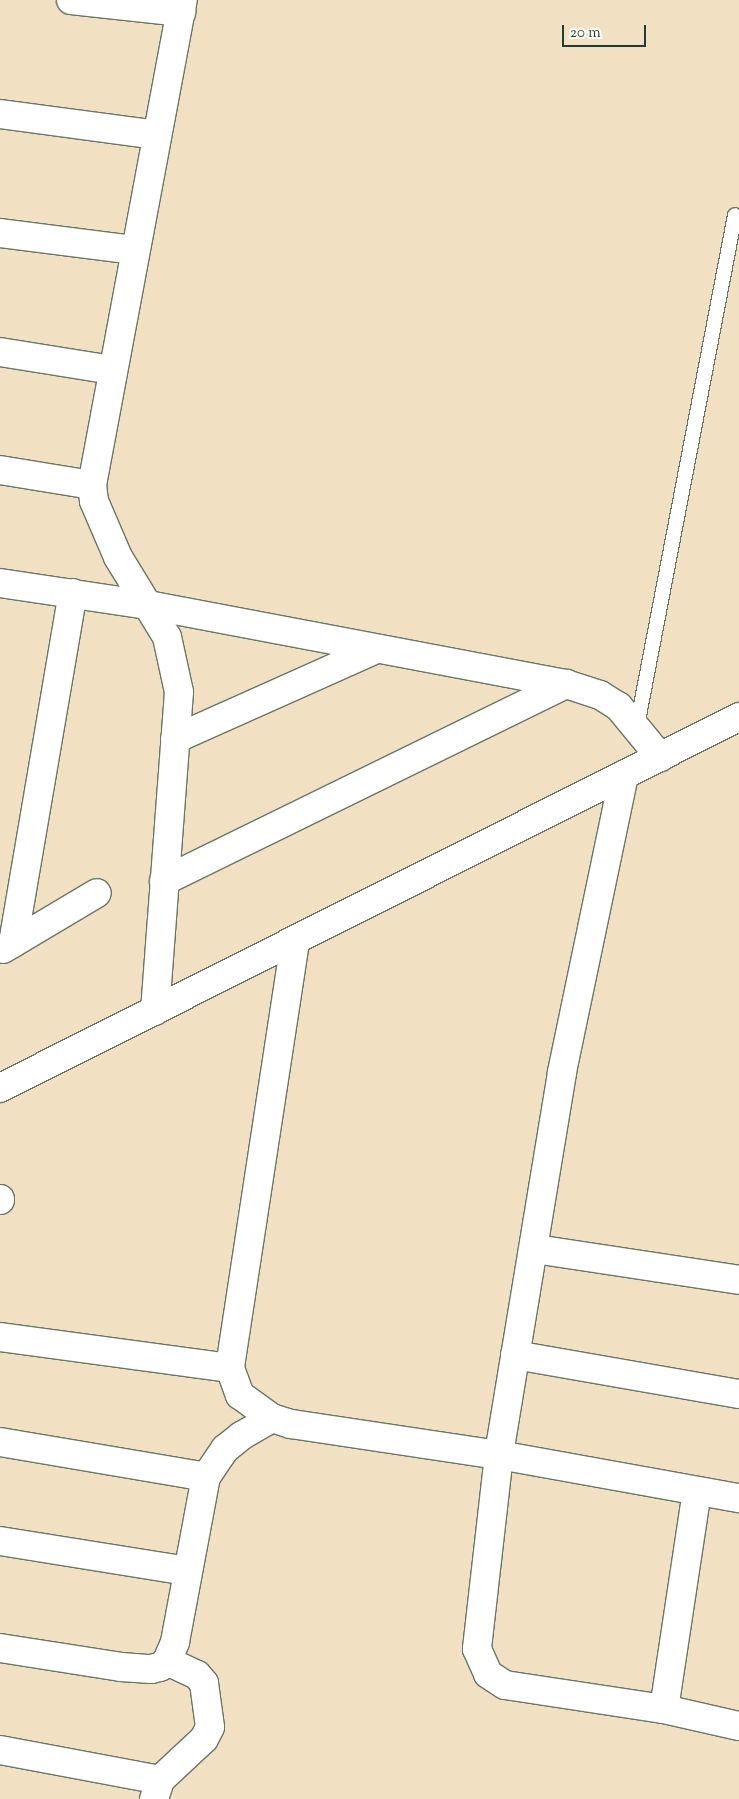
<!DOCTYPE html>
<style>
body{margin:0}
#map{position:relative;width:739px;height:1799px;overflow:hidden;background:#f1e1c2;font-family:"Sorts Mill Goudy",serif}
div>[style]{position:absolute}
.roads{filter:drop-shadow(1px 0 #687666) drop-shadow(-1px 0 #687666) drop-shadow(0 1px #687666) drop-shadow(0 -1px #687666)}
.service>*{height:14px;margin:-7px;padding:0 7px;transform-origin:7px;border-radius:7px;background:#fff}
.minor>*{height:28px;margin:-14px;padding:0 14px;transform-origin:14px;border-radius:14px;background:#fff}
span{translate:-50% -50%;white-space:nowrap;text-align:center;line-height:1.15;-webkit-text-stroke:5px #fdfcf7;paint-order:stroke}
.scale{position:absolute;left:562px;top:25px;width:84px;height:22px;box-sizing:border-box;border:2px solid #1f3d34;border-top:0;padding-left:6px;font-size:15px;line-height:18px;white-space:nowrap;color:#1f3d34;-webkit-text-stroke:4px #fdfcf7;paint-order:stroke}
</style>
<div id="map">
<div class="roads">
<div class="service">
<i style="left:637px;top:726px;width:520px;rotate:-79.14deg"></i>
</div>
<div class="minor">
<i style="left:71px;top:0;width:111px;rotate:6.2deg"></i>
<i style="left:0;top:114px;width:158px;rotate:7.6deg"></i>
<i style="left:0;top:233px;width:136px;rotate:7.2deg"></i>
<i style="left:0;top:352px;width:114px;rotate:9.1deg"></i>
<i style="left:0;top:470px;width:93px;rotate:9.3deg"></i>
<i style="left:0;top:583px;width:150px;rotate:8.5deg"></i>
<i style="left:148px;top:605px;width:425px;rotate:10.7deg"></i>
<i style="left:566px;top:684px;width:36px;rotate:18deg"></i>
<i style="left:600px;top:695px;width:22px;rotate:32deg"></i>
<i style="left:619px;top:707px;width:65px;rotate:50.6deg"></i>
<i style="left:175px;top:739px;width:220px;rotate:-24.1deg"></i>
<i style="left:624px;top:775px;width:304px;rotate:101.8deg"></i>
<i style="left:562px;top:1073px;width:387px;rotate:99.4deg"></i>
<i style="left:499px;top:1455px;width:195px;rotate:96.5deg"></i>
<i style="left:477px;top:1649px;width:27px;rotate:66deg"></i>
<i style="left:488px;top:1674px;width:20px;rotate:33deg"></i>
<i style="left:505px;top:1685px;width:161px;rotate:8.6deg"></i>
<i style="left:664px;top:1709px;width:77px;rotate:12.8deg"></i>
<i style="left:164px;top:881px;width:448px;rotate:-26.1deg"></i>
<i style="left:295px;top:942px;width:431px;rotate:98.7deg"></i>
<i style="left:230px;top:1368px;width:29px;rotate:70deg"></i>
<i style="left:240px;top:1395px;width:39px;rotate:36deg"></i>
<i style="left:272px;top:1418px;width:20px;rotate:18deg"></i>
<i style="left:291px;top:1424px;width:210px;rotate:8.5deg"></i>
<i style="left:499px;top:1455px;width:244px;rotate:10.2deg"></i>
<i style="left:13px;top:943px;width:355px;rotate:-80.3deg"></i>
<i style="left:3px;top:949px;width:109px;rotate:-30.8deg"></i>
<i style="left:155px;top:1011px;width:320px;rotate:-85.7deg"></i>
<i style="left:179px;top:692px;width:56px;rotate:-102.3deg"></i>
<i style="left:167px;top:637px;width:94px;rotate:-121.5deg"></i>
<i style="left:118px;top:557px;width:61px;rotate:-113.2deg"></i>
<i style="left:94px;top:501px;width:16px;rotate:-97deg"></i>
<i style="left:92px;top:485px;width:493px;rotate:-79.4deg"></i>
<i style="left:0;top:1088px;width:827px;rotate:-26.66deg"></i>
<i style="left:0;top:1199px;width:1px;rotate:90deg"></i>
<i style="left:535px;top:1249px;width:206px;rotate:8.6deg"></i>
<i style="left:0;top:1337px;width:232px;rotate:7.7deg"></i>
<i style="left:515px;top:1355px;width:227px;rotate:9.9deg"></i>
<i style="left:0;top:1442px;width:209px;rotate:9.6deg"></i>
<i style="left:0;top:1541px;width:189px;rotate:9.1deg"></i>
<i style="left:0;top:1648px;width:122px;rotate:8.9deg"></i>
<i style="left:121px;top:1667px;width:30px;rotate:4deg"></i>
<i style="left:151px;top:1669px;width:9px;rotate:-13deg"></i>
<i style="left:160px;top:1667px;width:9px;rotate:-41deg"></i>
<i style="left:167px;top:1661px;width:21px;rotate:-67deg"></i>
<i style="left:175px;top:1642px;width:168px;rotate:-79.4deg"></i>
<i style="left:206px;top:1477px;width:34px;rotate:-56deg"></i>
<i style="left:225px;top:1449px;width:21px;rotate:-39deg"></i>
<i style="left:241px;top:1436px;width:36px;rotate:-30deg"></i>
<i style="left:664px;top:1709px;width:220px;rotate:-81.4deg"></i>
<i style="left:0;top:1750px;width:163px;rotate:10.6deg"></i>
<i style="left:154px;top:1799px;width:20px;rotate:-72deg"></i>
<i style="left:160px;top:1780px;width:60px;rotate:-43deg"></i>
<i style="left:204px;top:1739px;width:13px;rotate:-63deg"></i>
<i style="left:210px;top:1727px;width:44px;rotate:-97.8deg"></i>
<i style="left:204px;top:1683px;width:11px;rotate:-131deg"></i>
<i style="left:197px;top:1675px;width:33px;rotate:-155deg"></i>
</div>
</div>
<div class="scale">20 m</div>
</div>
